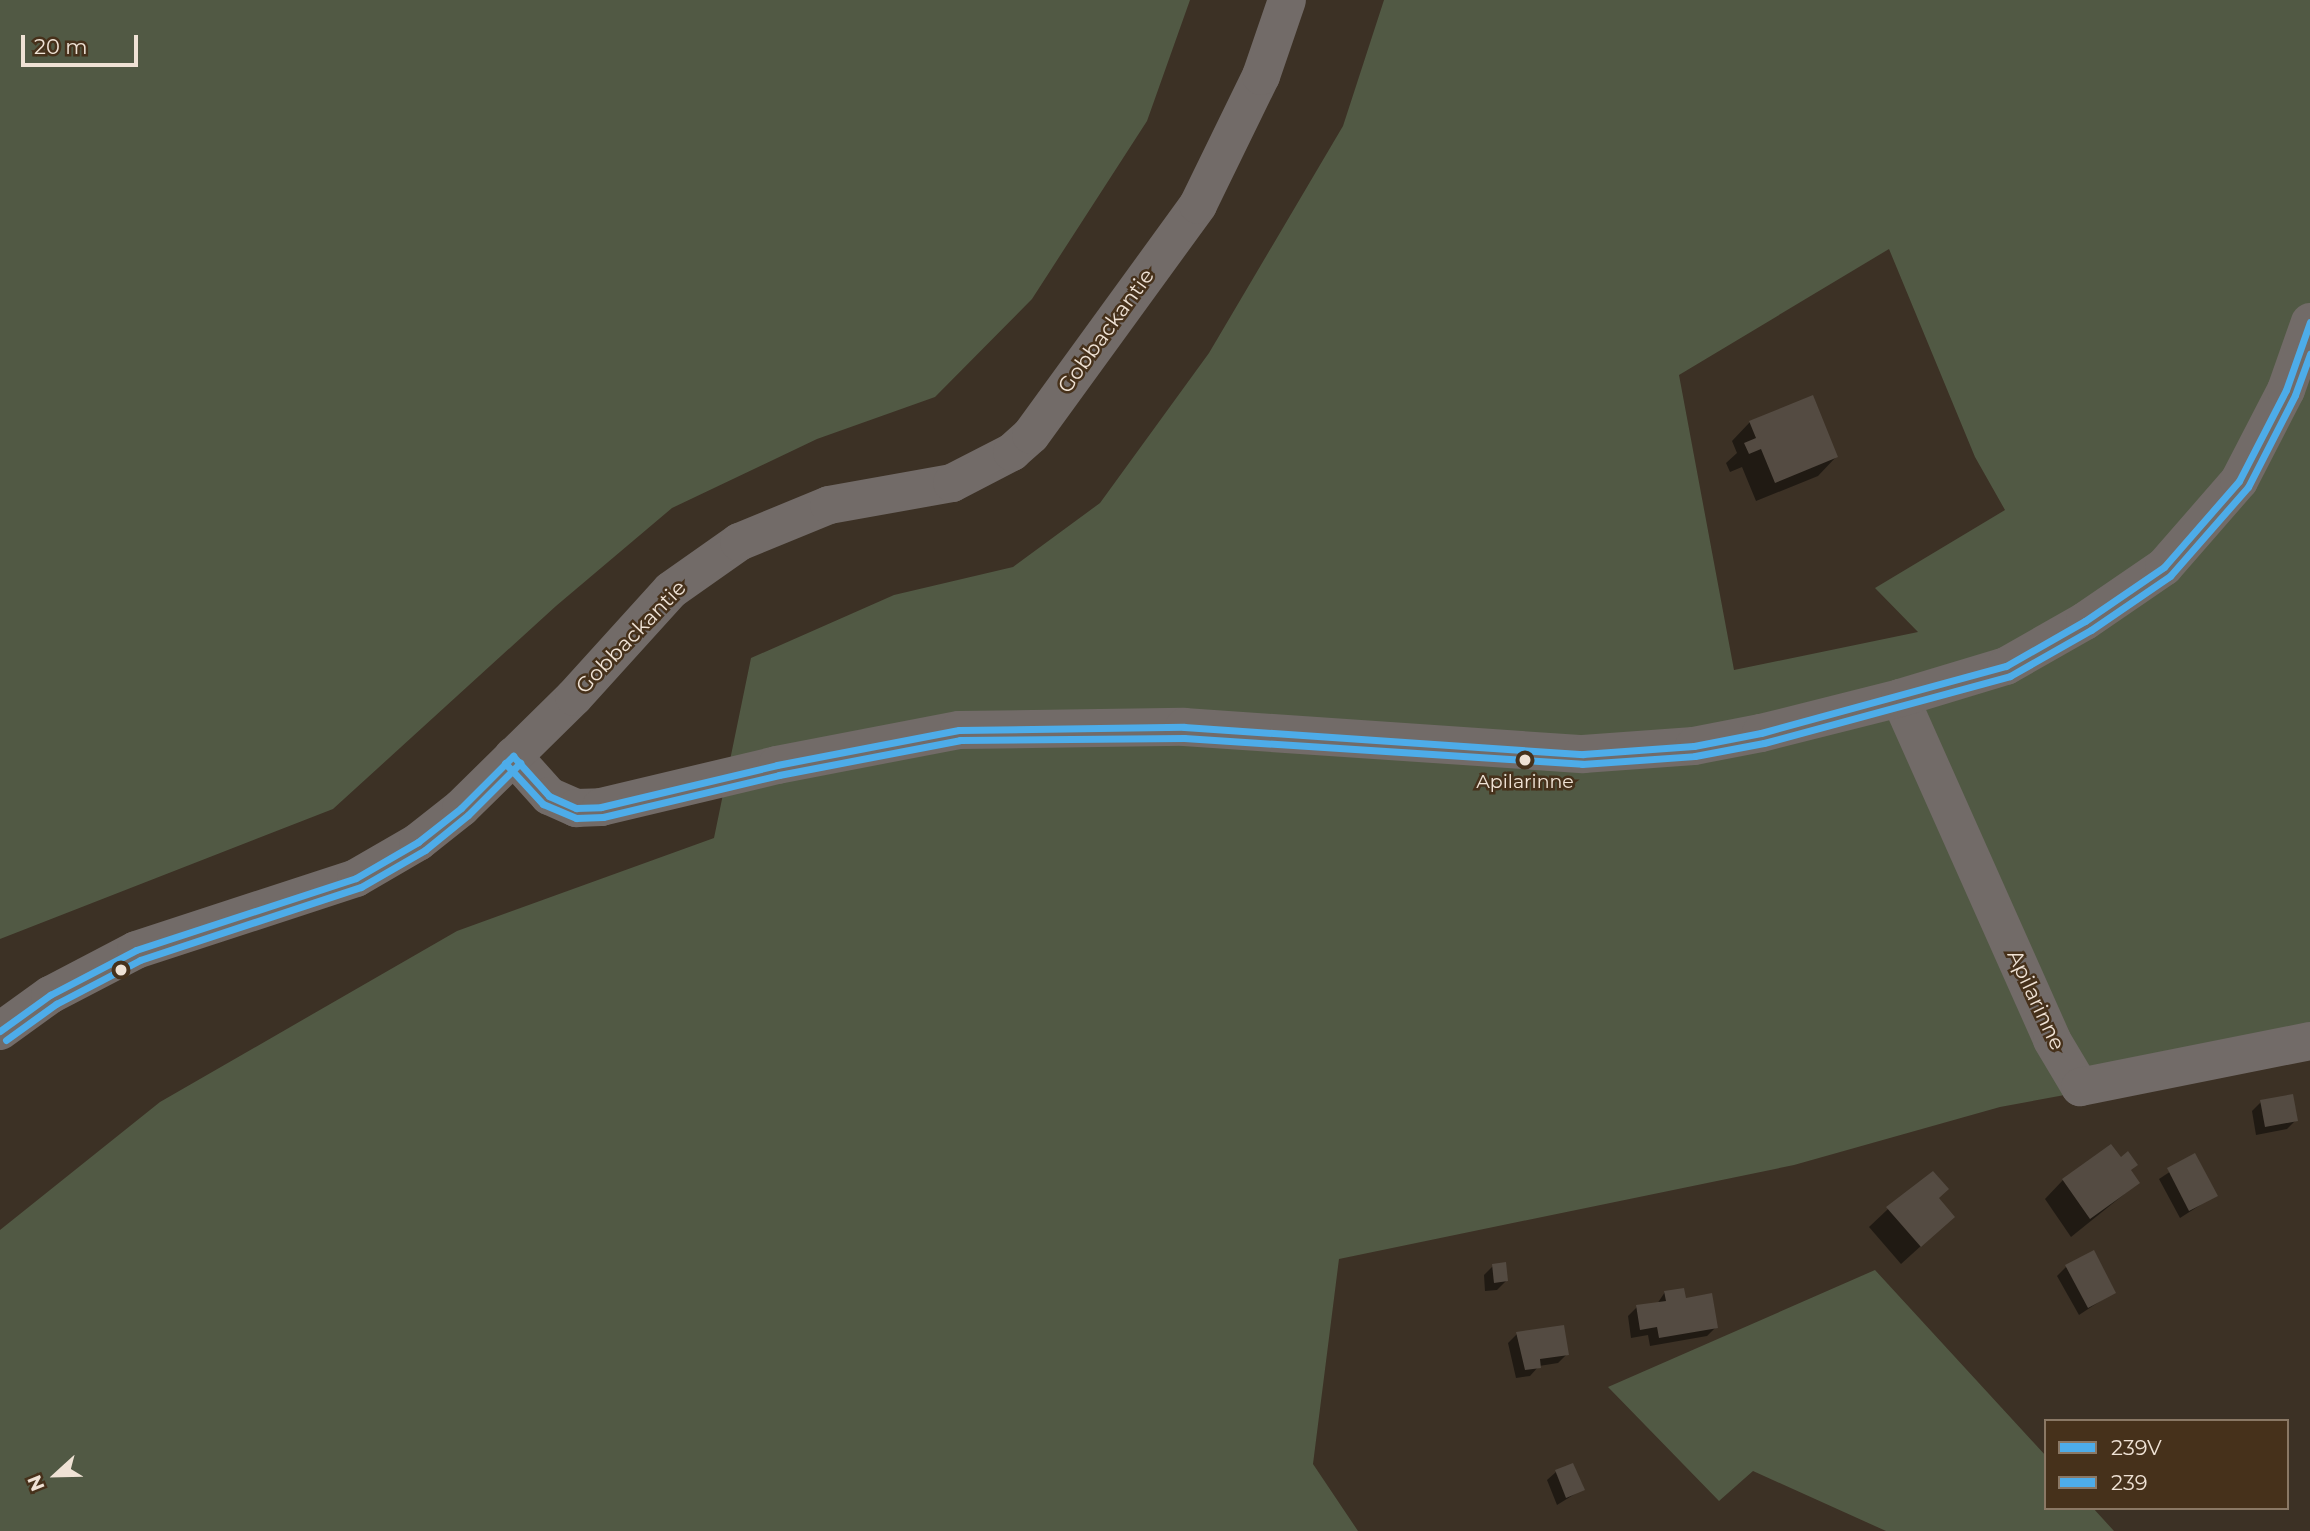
<!DOCTYPE html>
<style>
body{margin:0}
#map{position:relative;width:2310px;height:1531px;overflow:hidden;background:#3c3125;font-family:Montserrat,sans-serif}
div>[style]{position:absolute}
.green>*{inset:0;background:#515944}
.shadow>*{inset:0;background:#0007}
.building>*{inset:0;background:#544b42}
.minor>*{height:38px;margin:-19px;padding:0 19px;transform-origin:19px;border-radius:19px;background:#726b68}
.bus-1>*{height:7px;margin:-3.5px;padding:0 3.5px;transform-origin:3.5px;border-radius:3.5px;background:#4dace9}
.bus-2>*{height:7px;margin:-3.5px;padding:0 3.5px;transform-origin:3.5px;border-radius:3.5px;background:#4dace9}
.dots>*{width:19px;height:19px;translate:-50% -50%;box-sizing:border-box;border:4px solid #46311b;border-radius:50%}
span{translate:-50% -50%;white-space:nowrap;text-align:center;line-height:1.15;-webkit-text-stroke:5px #46311b;paint-order:stroke}
.bus-label{font-size:19px;color:#efe2d5}
.street-label{font-size:21px;color:#efe2d5}
.legend{position:absolute;left:2044px;top:1419px;width:245px;height:91px;box-sizing:border-box;background:#46311b;border:2px solid #8a7865;margin:0;padding:9px 12px;list-style:none;font-size:21px;color:#efe2d5}
.legend li{display:flex;align-items:center;gap:14px;height:35px}
.legend b{width:35px;border:2px solid #8a7865}
.north{position:absolute;left:21px;top:1440px;width:70px;height:70px;-webkit-text-stroke:5px #46311b;paint-order:stroke;rotate:248deg;font-size:19px;font-weight:700;line-height:28px;text-align:center;color:#efe2d5}
.north::after{content:'';display:block;margin:auto;width:24px;height:32px;background:#efe2d5;clip-path:polygon(50% 0,100% 100%,50% 72%,0 100%)}
.scale{position:absolute;left:21px;top:35px;width:117px;height:32px;box-sizing:border-box;border:4px solid #efe2d5;border-top:0;padding-left:9px;font-size:21px;line-height:24px;white-space:nowrap;color:#efe2d5;-webkit-text-stroke:5px #46311b;paint-order:stroke}
</style>
<div id="map">
<div class="green">
<i style="clip-path:polygon(0 0,1190px 0,1147px 121px,1032px 299px,935px 397px,817px 439px,672px 508px,556px 606px,333px 809px,0 939px)"></i>
<i style="clip-path:polygon(evenodd,1384px 0,2310px 0,2310px 1050px,2000px 1107px,1794px 1165px,1339px 1259px,1313px 1464px,1358px 1531px,0 1531px,0 1230px,160px 1102px,457px 931px,714px 838px,751px 658px,894px 595px,1013px 567px,1100px 503px,1209px 353px,1343px 126px,1384px 0,1889px 249px,1975px 457px,2005px 510px,1875px 588px,1918px 632px,1734px 670px,1679px 375px,1889px 249px)"></i>
<i style="clip-path:polygon(1875px 1270px,2046px 1456px,2046px 1508px,2093px 1508px,2114px 1531px,1886px 1531px,1753px 1471px,1719px 1501px,1608px 1387px)"></i>
</div>
<div class="shadow">
<i style="clip-path:polygon(1750px 422px,1836px 457px,1818px 476px,1756px 501px,1742px 467px,1730px 472px,1726px 463px,1737px 453px,1732px 441px)"></i>
<i style="clip-path:polygon(2261px 1102px,2296px 1120px,2287px 1129px,2256px 1135px,2252px 1111px)"></i>
<i style="clip-path:polygon(2194px 1156px,2216px 1195px,2180px 1218px,2159px 1179px)"></i>
<i style="clip-path:polygon(2129px 1171px,2138px 1183px,2071px 1237px,2045px 1199px,2063px 1180px)"></i>
<i style="clip-path:polygon(1937px 1199px,1953px 1217px,1901px 1264px,1869px 1227px,1888px 1209px)"></i>
<i style="clip-path:polygon(1493px 1266px,1506px 1281px,1497px 1290px,1485px 1291px,1484px 1275px)"></i>
<i style="clip-path:polygon(2066px 1267px,2114px 1292px,2079px 1315px,2057px 1276px)"></i>
<i style="clip-path:polygon(1665px 1292px,1684px 1299px,1716px 1327px,1707px 1336px,1650px 1346px,1648px 1335px,1631px 1338px,1628px 1316px,1637px 1307px,1657px 1304px)"></i>
<i style="clip-path:polygon(1517px 1334px,1567px 1354px,1558px 1363px,1539px 1366px,1530px 1376px,1516px 1378px,1508px 1343px)"></i>
<i style="clip-path:polygon(1556px 1472px,1583px 1489px,1557px 1505px,1547px 1480px)"></i>
</div>
<div class="building">
<i style="clip-path:polygon(1813px 395px,1838px 457px,1775px 483px,1761px 449px,1749px 454px,1744px 443px,1756px 438px,1749px 421px)"></i>
<i style="clip-path:polygon(2293px 1094px,2298px 1121px,2265px 1127px,2260px 1100px)"></i>
<i style="clip-path:polygon(2111px 1144px,2121px 1157px,2128px 1151px,2138px 1165px,2131px 1170px,2140px 1183px,2090px 1219px,2062px 1179px)"></i>
<i style="clip-path:polygon(2195px 1153px,2218px 1196px,2189px 1211px,2167px 1168px)"></i>
<i style="clip-path:polygon(1933px 1171px,1949px 1189px,1939px 1198px,1955px 1217px,1921px 1247px,1886px 1207px)"></i>
<i style="clip-path:polygon(2094px 1250px,2116px 1293px,2088px 1308px,2065px 1265px)"></i>
<i style="clip-path:polygon(1506px 1262px,1508px 1281px,1494px 1283px,1492px 1264px)"></i>
<i style="clip-path:polygon(1684px 1288px,1686px 1298px,1712px 1293px,1718px 1328px,1659px 1338px,1657px 1327px,1640px 1330px,1636px 1305px,1666px 1301px,1664px 1291px)"></i>
<i style="clip-path:polygon(1564px 1325px,1569px 1355px,1540px 1359px,1541px 1368px,1525px 1370px,1516px 1332px)"></i>
<i style="clip-path:polygon(1573px 1463px,1585px 1490px,1566px 1498px,1555px 1470px)"></i>
</div>
<div class="minor">
<i style="left:1900px;top:698px;width:374px;rotate:66deg"></i>
<i style="left:2052px;top:1040px;width:55px;rotate:59.2deg"></i>
<i style="left:2080px;top:1087px;width:235px;rotate:-11.3deg"></i>
<i style="left:513px;top:756px;width:54px;rotate:48deg"></i>
<i style="left:549px;top:796px;width:30px;rotate:24deg"></i>
<i style="left:576px;top:808px;width:25px;rotate:-2deg"></i>
<i style="left:601px;top:807px;width:181px;rotate:-13.4deg"></i>
<i style="left:777px;top:765px;width:185px;rotate:-10.9deg"></i>
<i style="left:959px;top:730px;width:225px;rotate:-0.8deg"></i>
<i style="left:1184px;top:727px;width:400px;rotate:3.9deg"></i>
<i style="left:1583px;top:754px;width:111px;rotate:-4.1deg"></i>
<i style="left:1694px;top:746px;width:68px;rotate:-11deg"></i>
<i style="left:1761px;top:733px;width:143px;rotate:-14.1deg"></i>
<i style="left:1900px;top:698px;width:111px;rotate:-16.8deg"></i>
<i style="left:2006px;top:666px;width:91px;rotate:-29.7deg"></i>
<i style="left:2085px;top:621px;width:96px;rotate:-34.4deg"></i>
<i style="left:2164px;top:567px;width:114px;rotate:-48.9deg"></i>
<i style="left:2239px;top:481px;width:102px;rotate:-62.7deg"></i>
<i style="left:2286px;top:390px;width:72px;rotate:-70.6deg"></i>
<i style="left:0;top:1031px;width:62px;rotate:-35.8deg"></i>
<i style="left:50px;top:995px;width:97px;rotate:-27.6deg"></i>
<i style="left:136px;top:950px;width:231px;rotate:-18.1deg"></i>
<i style="left:356px;top:878px;width:72px;rotate:-30.1deg"></i>
<i style="left:418px;top:842px;width:55px;rotate:-38.3deg"></i>
<i style="left:461px;top:808px;width:158px;rotate:-44.5deg"></i>
<i style="left:574px;top:697px;width:144px;rotate:-47.8deg"></i>
<i style="left:671px;top:590px;width:83px;rotate:-35.2deg"></i>
<i style="left:739px;top:542px;width:97px;rotate:-22.3deg"></i>
<i style="left:829px;top:505px;width:125px;rotate:-10.1deg"></i>
<i style="left:952px;top:483px;width:68px;rotate:-27.3deg"></i>
<i style="left:1012px;top:452px;width:25px;rotate:-42deg"></i>
<i style="left:1031px;top:435px;width:284px;rotate:-54deg"></i>
<i style="left:1198px;top:205px;width:144px;rotate:-64deg"></i>
<i style="left:1261px;top:76px;width:80px;rotate:-71.1deg"></i>
</div>
<div class="bus-1">
<i style="left:513px;top:756px;width:54px;rotate:48deg"></i>
<i style="left:549px;top:796px;width:30px;rotate:24deg"></i>
<i style="left:576px;top:808px;width:25px;rotate:-2deg"></i>
<i style="left:601px;top:807px;width:181px;rotate:-13.4deg"></i>
<i style="left:777px;top:765px;width:185px;rotate:-10.9deg"></i>
<i style="left:959px;top:730px;width:225px;rotate:-0.8deg"></i>
<i style="left:1184px;top:727px;width:400px;rotate:3.9deg"></i>
<i style="left:1583px;top:754px;width:111px;rotate:-4.1deg"></i>
<i style="left:1694px;top:746px;width:68px;rotate:-11deg"></i>
<i style="left:1761px;top:733px;width:254px;rotate:-15.3deg"></i>
<i style="left:2006px;top:666px;width:91px;rotate:-29.7deg"></i>
<i style="left:2085px;top:621px;width:96px;rotate:-34.4deg"></i>
<i style="left:2164px;top:567px;width:114px;rotate:-48.9deg"></i>
<i style="left:2239px;top:481px;width:102px;rotate:-62.7deg"></i>
<i style="left:2286px;top:390px;width:72px;rotate:-70.6deg"></i>
<i style="left:0;top:1031px;width:62px;rotate:-35.8deg"></i>
<i style="left:50px;top:995px;width:97px;rotate:-27.6deg"></i>
<i style="left:136px;top:950px;width:231px;rotate:-18.1deg"></i>
<i style="left:356px;top:878px;width:72px;rotate:-30.1deg"></i>
<i style="left:418px;top:842px;width:55px;rotate:-38.3deg"></i>
<i style="left:461px;top:808px;width:74px;rotate:-45deg"></i>
</div>
<div class="bus-2">
<i style="left:505px;top:763px;width:56px;rotate:47.2deg"></i>
<i style="left:543px;top:804px;width:36px;rotate:23deg"></i>
<i style="left:576px;top:818px;width:27px;rotate:-2deg"></i>
<i style="left:603px;top:817px;width:181px;rotate:-13.4deg"></i>
<i style="left:779px;top:775px;width:184px;rotate:-10.9deg"></i>
<i style="left:960px;top:740px;width:224px;rotate:-0.5deg"></i>
<i style="left:1184px;top:738px;width:399px;rotate:3.7deg"></i>
<i style="left:1582px;top:764px;width:113px;rotate:-4deg"></i>
<i style="left:1695px;top:756px;width:70px;rotate:-10.7deg"></i>
<i style="left:1764px;top:743px;width:255px;rotate:-15.2deg"></i>
<i style="left:2010px;top:676px;width:93px;rotate:-29.6deg"></i>
<i style="left:2091px;top:630px;width:96px;rotate:-34.4deg"></i>
<i style="left:2170px;top:576px;width:118px;rotate:-48.8deg"></i>
<i style="left:2248px;top:487px;width:103px;rotate:-62.9deg"></i>
<i style="left:2295px;top:395px;width:44px;rotate:-69.9deg"></i>
<i style="left:6px;top:1040px;width:62px;rotate:-35.8deg"></i>
<i style="left:56px;top:1004px;width:95px;rotate:-27.6deg"></i>
<i style="left:140px;top:960px;width:233px;rotate:-18.3deg"></i>
<i style="left:361px;top:887px;width:74px;rotate:-30deg"></i>
<i style="left:425px;top:850px;width:55px;rotate:-39.1deg"></i>
<i style="left:468px;top:815px;width:74px;rotate:-45deg"></i>
</div>
<div class="dots">
<i style="left:1525px;top:760px;background:#efe2d5"></i>
<i style="left:121px;top:970px;background:#efe2d5"></i>
</div>
<div class="bus-label">
<span style="left:1525px;top:782px">Apilarinne</span>
</div>
<div class="street-label">
<span style="left:1106px;top:331px;rotate:-54deg">Gobbackantie</span>
<span style="left:631px;top:637px;rotate:-46deg">Gobbackantie</span>
<span style="left:2036px;top:1000px;rotate:65deg">Apilarinne</span>
</div>
<ul class="legend">
<li><b style="height:9px;background:#4dace9"></b>239V</li>
<li><b style="height:9px;background:#4dace9"></b>239</li>
</ul>
<div class="north">N</div>
<div class="scale">20 m</div>
</div>
